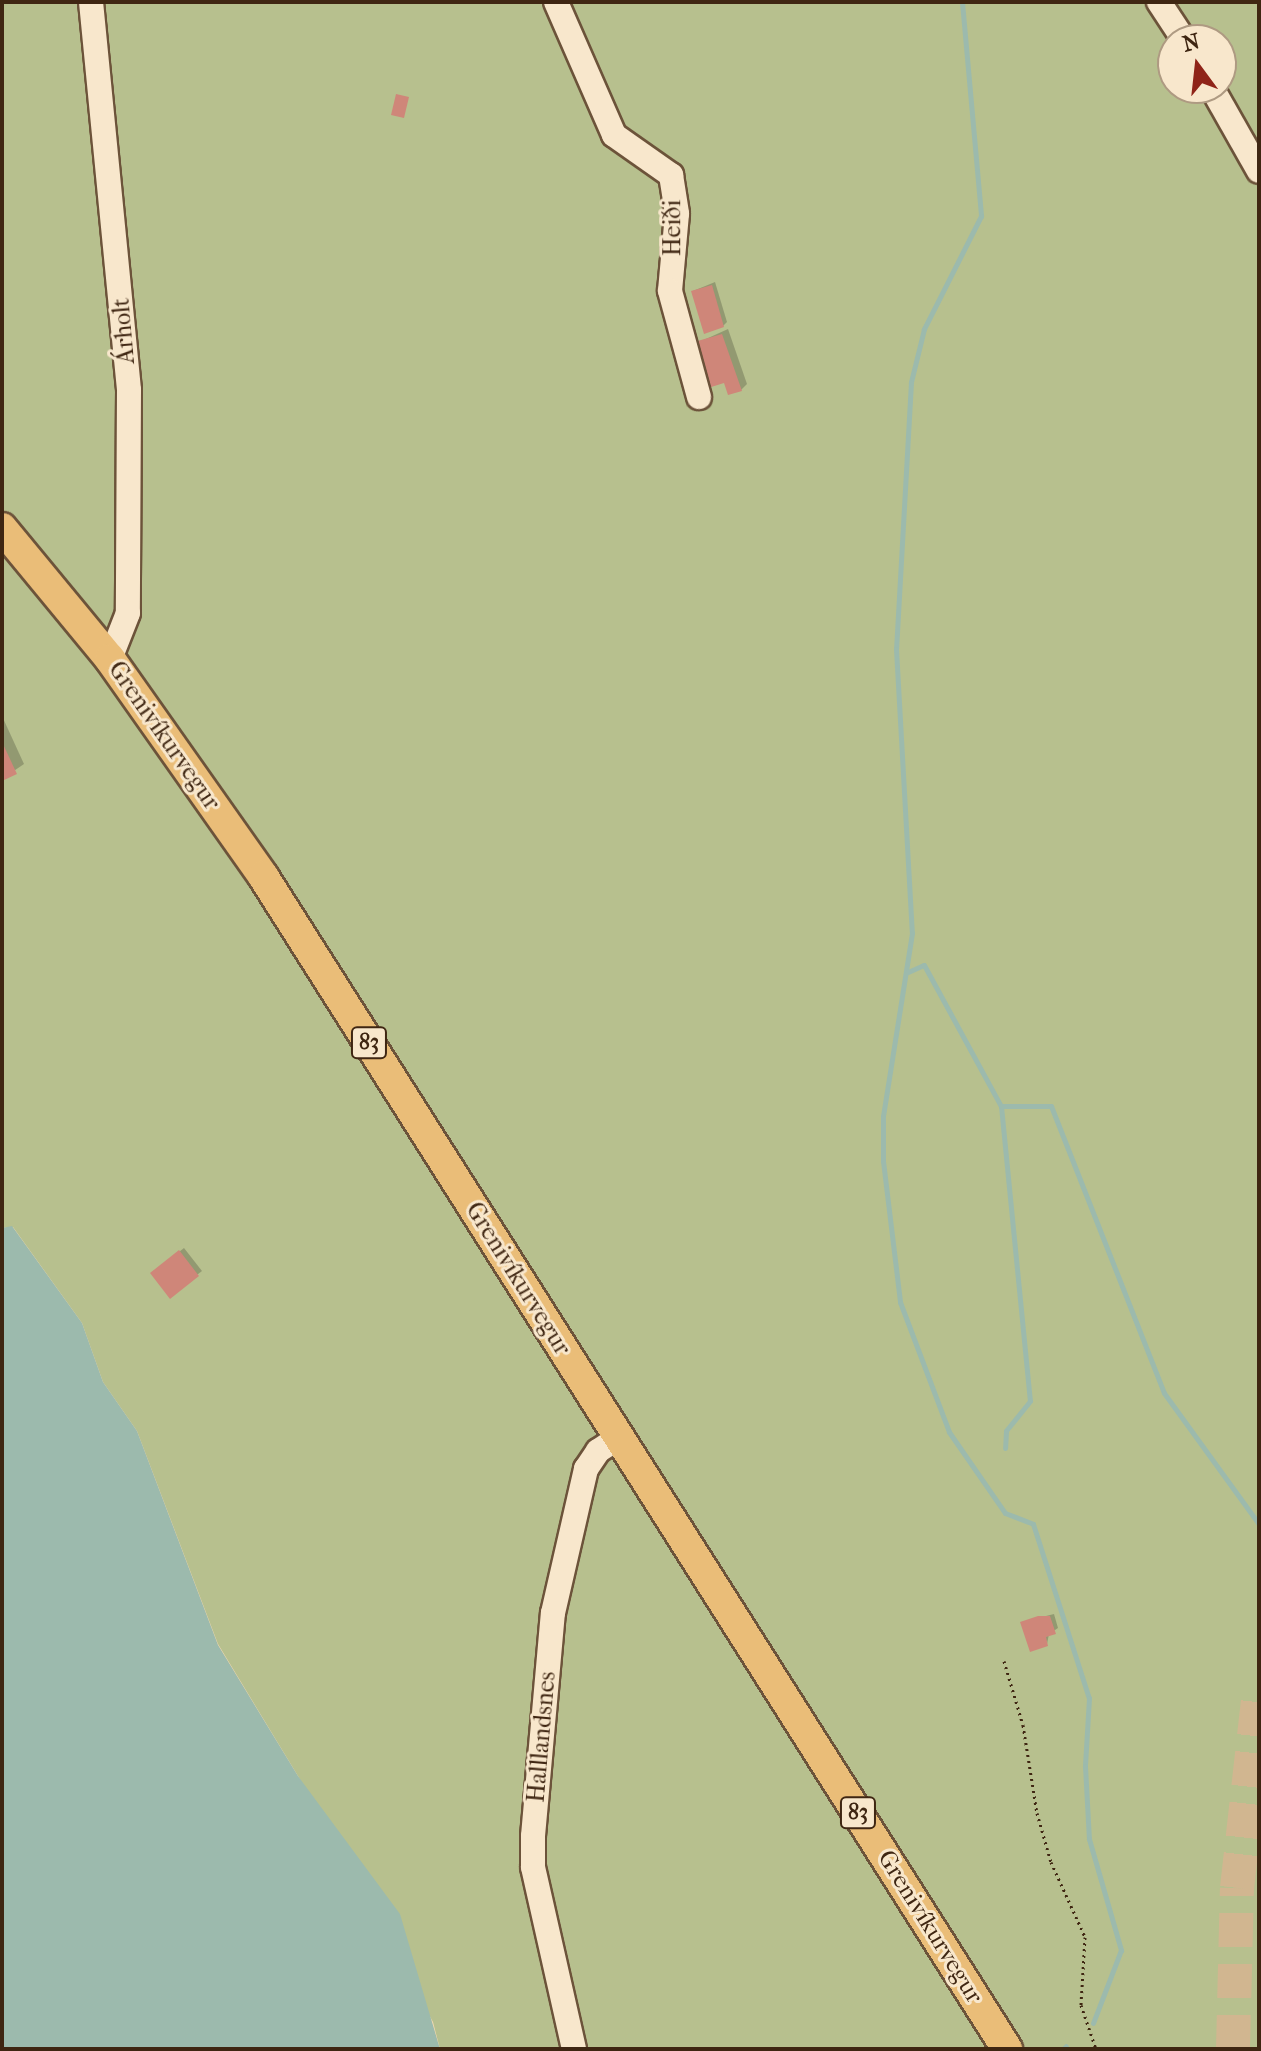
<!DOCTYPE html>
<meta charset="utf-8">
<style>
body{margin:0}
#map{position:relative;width:1261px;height:2051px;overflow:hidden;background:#f5dab0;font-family:"IM FELL French Canon",serif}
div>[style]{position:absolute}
.green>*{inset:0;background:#b7c08e}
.water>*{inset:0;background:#9cbaad}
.shadow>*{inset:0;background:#0003}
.stream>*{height:5px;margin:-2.5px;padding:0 2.5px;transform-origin:2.5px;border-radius:2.5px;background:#9cbaad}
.building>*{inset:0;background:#cf8679}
.highway-tunnel>*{height:34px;margin-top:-17px;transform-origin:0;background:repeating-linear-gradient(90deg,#d1b690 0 34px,transparent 0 51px)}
.path>*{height:3px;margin-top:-1.5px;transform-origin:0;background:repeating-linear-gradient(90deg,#3f2612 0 2px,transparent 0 6px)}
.roads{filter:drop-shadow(2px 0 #6c533a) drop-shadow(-2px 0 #6c533a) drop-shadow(0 2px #6c533a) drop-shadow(0 -2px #6c533a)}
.minor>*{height:24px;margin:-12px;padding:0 12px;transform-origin:12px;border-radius:12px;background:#f8e7cc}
.major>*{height:30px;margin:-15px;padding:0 15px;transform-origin:15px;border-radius:15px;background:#eabd78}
span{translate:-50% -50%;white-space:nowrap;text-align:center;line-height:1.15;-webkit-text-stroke:6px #f8e7cc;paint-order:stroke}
.shield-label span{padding:2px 6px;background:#f8e7cc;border:2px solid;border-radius:6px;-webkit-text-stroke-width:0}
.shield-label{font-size:22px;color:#3f2612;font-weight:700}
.street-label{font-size:24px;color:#3f2612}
.frame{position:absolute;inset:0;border:4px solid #3f2612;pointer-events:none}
.north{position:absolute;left:1157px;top:24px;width:80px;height:80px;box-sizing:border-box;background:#f8e7cc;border:2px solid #ae9a82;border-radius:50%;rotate:345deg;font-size:22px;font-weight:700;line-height:32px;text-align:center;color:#3f2612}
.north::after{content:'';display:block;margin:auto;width:28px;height:36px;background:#8f2418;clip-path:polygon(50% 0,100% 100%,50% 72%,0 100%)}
</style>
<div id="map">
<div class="green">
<i style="clip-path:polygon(evenodd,2px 2px,1259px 2px,1259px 2049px,440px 2049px,433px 2022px,298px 1776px,218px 1644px,137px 1431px,103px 1382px,82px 1323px,13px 1227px,2px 1228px,2px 2px,1173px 40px,1221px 40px,1221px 88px,1173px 88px,1173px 40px)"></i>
</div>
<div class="water">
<i style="clip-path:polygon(12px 1226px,82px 1323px,103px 1382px,137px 1431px,218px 1645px,298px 1776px,400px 1914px,440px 2049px,2px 2049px,2px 1228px)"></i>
</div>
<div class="shadow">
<i style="clip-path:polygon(715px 282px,727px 322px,723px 326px,693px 291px)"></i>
<i style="clip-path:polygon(728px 329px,747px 384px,741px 390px,726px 380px,697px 343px)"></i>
<i style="clip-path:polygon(2px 716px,24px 764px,2px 779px)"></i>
<i style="clip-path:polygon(184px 1248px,202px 1271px,170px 1296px,156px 1270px)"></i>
<i style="clip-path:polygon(1054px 1614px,1058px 1628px,1049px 1634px,1047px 1644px,1022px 1622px)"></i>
</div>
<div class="stream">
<i style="left:962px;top:2px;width:215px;rotate:84.9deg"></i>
<i style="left:981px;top:216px;width:127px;rotate:116.8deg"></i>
<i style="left:924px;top:329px;width:55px;rotate:103.8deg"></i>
<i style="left:911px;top:382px;width:267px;rotate:93.2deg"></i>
<i style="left:896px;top:649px;width:284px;rotate:86.8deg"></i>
<i style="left:912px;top:933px;width:185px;rotate:99deg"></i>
<i style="left:883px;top:1116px;width:45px;rotate:90deg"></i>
<i style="left:883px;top:1161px;width:142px;rotate:83.1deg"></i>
<i style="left:900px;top:1302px;width:139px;rotate:69.3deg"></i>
<i style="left:949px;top:1432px;width:98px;rotate:55.3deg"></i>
<i style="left:1005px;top:1513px;width:30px;rotate:21deg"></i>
<i style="left:1033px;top:1524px;width:183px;rotate:72.2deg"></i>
<i style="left:1089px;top:1698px;width:68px;rotate:93.4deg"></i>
<i style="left:1085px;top:1766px;width:73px;rotate:86.9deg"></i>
<i style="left:1089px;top:1839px;width:116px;rotate:73.9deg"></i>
<i style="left:1121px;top:1950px;width:78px;rotate:111deg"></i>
<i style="left:908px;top:972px;width:17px;rotate:-24deg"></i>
<i style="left:924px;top:965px;width:161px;rotate:61.4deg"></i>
<i style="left:1001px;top:1106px;width:296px;rotate:84.4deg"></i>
<i style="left:1030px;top:1401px;width:38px;rotate:129deg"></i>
<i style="left:1006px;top:1431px;width:17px;rotate:93deg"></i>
<i style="left:1001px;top:1106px;width:50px"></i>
<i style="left:1051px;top:1106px;width:308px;rotate:68.5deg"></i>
<i style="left:1164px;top:1393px;width:162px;rotate:54.1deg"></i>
<i style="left:819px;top:2049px;width:61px"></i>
<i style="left:1063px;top:2049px;width:4px;rotate:-45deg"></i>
</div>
<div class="building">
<i style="clip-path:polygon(396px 94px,409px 97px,404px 118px,391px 115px)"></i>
<i style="clip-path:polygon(712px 285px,724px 327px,704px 334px,691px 291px)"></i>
<i style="clip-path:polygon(722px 334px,742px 391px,728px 395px,724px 383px,708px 388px,694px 342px)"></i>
<i style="clip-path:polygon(2px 742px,17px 774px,2px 781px)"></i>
<i style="clip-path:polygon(179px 1250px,199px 1276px,170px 1299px,150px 1273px)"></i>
<i style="clip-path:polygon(1038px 1616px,1050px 1616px,1056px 1634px,1046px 1637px,1048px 1646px,1030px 1652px,1020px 1622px)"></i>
</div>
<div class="highway-tunnel">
<i style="left:1233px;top:2049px;width:161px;rotate:-88.6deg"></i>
<i style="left:1237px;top:1888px;width:197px;rotate:-83.6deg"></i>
</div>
<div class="path">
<i style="left:1004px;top:1661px;width:67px;rotate:73.5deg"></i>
<i style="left:1023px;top:1725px;width:89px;rotate:81deg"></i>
<i style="left:1037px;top:1813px;width:51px;rotate:74.1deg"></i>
<i style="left:1051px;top:1862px;width:82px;rotate:65.6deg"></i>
<i style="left:1085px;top:1937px;width:68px;rotate:93.4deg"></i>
<i style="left:1081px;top:2005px;width:46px;rotate:71.2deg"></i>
</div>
<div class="roads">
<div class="minor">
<i style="left:91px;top:2px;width:390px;rotate:84.4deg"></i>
<i style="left:129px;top:390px;width:223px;rotate:90.3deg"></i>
<i style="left:128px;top:613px;width:49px;rotate:111.4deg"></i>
<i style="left:556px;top:2px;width:145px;rotate:66.4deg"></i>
<i style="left:614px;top:135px;width:70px;rotate:35.1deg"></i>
<i style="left:671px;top:175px;width:39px;rotate:81deg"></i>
<i style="left:677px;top:214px;width:77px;rotate:95.2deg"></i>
<i style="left:670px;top:291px;width:110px;rotate:74.7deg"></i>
<i style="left:1159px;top:2px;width:45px;rotate:56.7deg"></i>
<i style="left:1212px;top:88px;width:95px;rotate:60.5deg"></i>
<i style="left:574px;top:2049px;width:187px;rotate:-102.7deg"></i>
<i style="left:533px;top:1867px;width:31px;rotate:-90deg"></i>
<i style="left:533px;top:1836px;width:224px;rotate:-84.9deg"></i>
<i style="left:553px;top:1613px;width:148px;rotate:-77.1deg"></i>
<i style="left:586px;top:1469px;width:22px;rotate:-56deg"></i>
<i style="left:598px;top:1451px;width:24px;rotate:-33deg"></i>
</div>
<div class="major">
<i style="left:2px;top:528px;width:170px;rotate:50.5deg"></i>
<i style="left:110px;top:659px;width:266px;rotate:54.8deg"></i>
<i style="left:263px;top:876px;width:1389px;rotate:57.61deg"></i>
</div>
</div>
<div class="shield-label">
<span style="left:369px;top:1043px">83</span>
<span style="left:858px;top:1813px">83</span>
</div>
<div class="street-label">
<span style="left:673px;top:228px;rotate:-90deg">Heiði</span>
<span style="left:124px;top:331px;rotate:-95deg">Árholt</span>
<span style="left:164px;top:736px;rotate:55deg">Grenivíkurvegur</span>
<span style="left:518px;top:1279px;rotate:58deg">Grenivíkurvegur</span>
<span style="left:542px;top:1737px;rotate:-85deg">Halllandsnes</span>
<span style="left:930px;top:1927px;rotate:58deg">Grenivíkurvegur</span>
</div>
<div class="frame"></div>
<div class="north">N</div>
</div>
